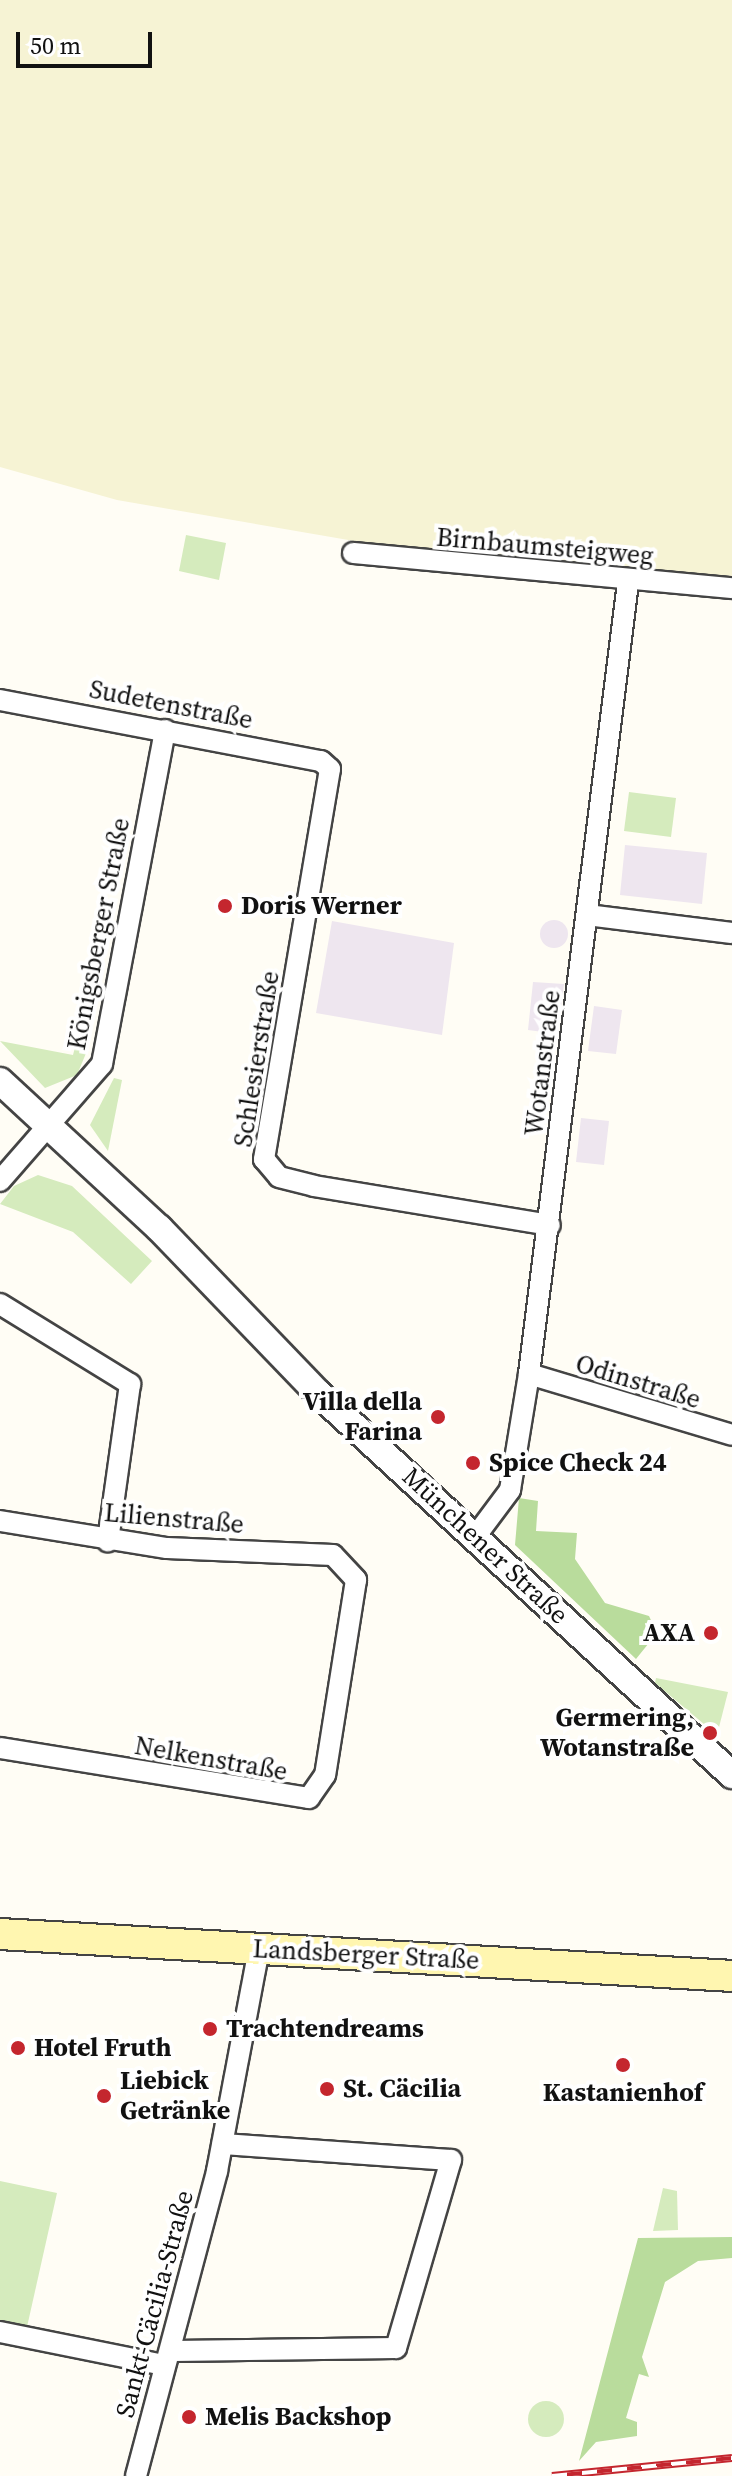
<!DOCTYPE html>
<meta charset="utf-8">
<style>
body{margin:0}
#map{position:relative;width:732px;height:2476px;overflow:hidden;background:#fffdf5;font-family:"Source Serif 4",serif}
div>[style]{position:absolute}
.industrial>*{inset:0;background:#eee6ef}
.round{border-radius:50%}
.farmland>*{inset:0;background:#f6f3d4}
.green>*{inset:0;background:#d5ebbd}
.forest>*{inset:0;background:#b9dc9c}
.roads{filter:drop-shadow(2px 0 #444) drop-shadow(-2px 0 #444) drop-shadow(0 2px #444) drop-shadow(0 -2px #444)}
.minor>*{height:20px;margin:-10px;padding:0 10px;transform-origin:10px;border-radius:10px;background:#fff}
.tertiary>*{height:26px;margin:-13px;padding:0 13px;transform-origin:13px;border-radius:13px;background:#fff}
.secondary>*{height:30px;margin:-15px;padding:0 15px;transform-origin:15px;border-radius:15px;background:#fff6b0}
.rail>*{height:8px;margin-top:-4px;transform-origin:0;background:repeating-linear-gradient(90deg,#fff 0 15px,#c4262e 0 30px);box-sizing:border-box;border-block:2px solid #c4262e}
.dots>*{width:22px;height:22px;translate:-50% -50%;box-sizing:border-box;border:4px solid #fff;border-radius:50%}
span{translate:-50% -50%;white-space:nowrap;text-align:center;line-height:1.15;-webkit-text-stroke:8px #fff;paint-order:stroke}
.street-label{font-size:26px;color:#111}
.poi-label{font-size:26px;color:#111;font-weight:700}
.left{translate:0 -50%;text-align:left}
.right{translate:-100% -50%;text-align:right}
.scale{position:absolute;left:16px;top:32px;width:136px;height:36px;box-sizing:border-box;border:4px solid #111;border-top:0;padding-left:10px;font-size:24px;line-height:28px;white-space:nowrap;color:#111;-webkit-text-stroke:6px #fff;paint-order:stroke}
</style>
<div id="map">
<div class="industrial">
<i style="clip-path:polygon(625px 845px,707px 853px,702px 904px,620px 895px)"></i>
<i class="round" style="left:540px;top:920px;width:28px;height:28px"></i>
<i style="clip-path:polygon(332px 921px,454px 943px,442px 1035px,316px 1013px)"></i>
<i style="clip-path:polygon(533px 982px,564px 984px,558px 1034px,528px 1030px)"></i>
<i style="clip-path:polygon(594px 1006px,622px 1010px,616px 1054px,588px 1051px)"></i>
<i style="clip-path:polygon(581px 1118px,609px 1121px,604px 1165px,576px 1162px)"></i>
</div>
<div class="farmland">
<i style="clip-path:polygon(0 0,732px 0,732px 576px,418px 552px,117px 500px,0 467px)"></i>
</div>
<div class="green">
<i style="clip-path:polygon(186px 535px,226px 543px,219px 580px,179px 571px)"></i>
<i style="clip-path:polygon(629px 792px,676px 798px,671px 837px,624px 831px)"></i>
<i style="clip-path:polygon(0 1041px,73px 1055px,76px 1043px,89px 1046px,77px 1075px,45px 1088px)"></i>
<i style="clip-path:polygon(114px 1078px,122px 1080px,108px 1151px,90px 1125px)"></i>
<i style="clip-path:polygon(38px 1175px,72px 1186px,152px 1261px,131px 1284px,73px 1232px,0 1204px,14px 1186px)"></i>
<i style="clip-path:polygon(656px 1678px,728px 1692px,717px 1735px,655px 1683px)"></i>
<i style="clip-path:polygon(350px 1969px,666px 1986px,664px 1989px)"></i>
<i style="clip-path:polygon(0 2181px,57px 2193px,27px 2327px,0 2320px)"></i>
<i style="clip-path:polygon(663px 2188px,677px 2191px,678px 2230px,653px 2231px)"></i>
<i class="round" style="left:528px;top:2401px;width:36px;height:36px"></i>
</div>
<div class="forest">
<i style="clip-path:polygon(519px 1498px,538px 1501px,536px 1531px,577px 1533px,575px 1559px,605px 1603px,649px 1616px,657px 1633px,636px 1659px,515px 1545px)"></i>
<i style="clip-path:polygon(732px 2237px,732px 2258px,698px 2261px,665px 2282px,642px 2357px,649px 2377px,639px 2374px,626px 2418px,637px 2422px,637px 2436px,596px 2442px,579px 2461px,638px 2238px)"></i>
</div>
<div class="roads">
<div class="minor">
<i style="left:353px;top:553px;width:381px;rotate:5.3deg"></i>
<i style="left:0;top:700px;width:327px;rotate:10.8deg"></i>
<i style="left:321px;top:761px;width:12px;rotate:42deg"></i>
<i style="left:330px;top:769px;width:396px;rotate:99.6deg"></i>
<i style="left:264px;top:1159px;width:23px;rotate:50deg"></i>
<i style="left:279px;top:1177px;width:36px;rotate:14deg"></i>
<i style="left:314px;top:1186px;width:239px;rotate:9.4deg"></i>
<i style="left:587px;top:915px;width:146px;rotate:7.1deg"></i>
<i style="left:0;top:1181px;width:155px;rotate:-48.9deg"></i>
<i style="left:102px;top:1064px;width:340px;rotate:-79.3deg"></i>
<i style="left:0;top:1304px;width:153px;rotate:31.6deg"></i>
<i style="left:130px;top:1384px;width:159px;rotate:98deg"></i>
<i style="left:529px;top:1374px;width:212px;rotate:16.7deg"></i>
<i style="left:0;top:1521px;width:169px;rotate:9.2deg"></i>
<i style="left:167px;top:1548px;width:166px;rotate:2.4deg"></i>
<i style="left:333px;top:1555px;width:34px;rotate:47deg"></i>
<i style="left:356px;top:1580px;width:197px;rotate:99deg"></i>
<i style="left:325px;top:1775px;width:28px;rotate:125deg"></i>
<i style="left:309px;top:1798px;width:313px;rotate:-170.8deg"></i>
<i style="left:475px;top:1537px;width:59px;rotate:-53.3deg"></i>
<i style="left:510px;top:1490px;width:118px;rotate:-80.7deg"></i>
<i style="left:529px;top:1374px;width:798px;rotate:-82.87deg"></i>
<i style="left:0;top:2332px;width:167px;rotate:11.4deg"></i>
<i style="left:174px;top:2351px;width:222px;rotate:-0.8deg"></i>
<i style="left:396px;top:2348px;width:196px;rotate:-73.7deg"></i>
<i style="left:451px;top:2160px;width:229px;rotate:-176deg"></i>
<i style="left:136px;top:2476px;width:316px;rotate:-75.1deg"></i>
<i style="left:217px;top:2171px;width:226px;rotate:-79.3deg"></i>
</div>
<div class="tertiary">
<i style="left:0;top:1081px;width:217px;rotate:42.8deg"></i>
<i style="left:159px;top:1228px;width:231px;rotate:46.1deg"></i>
<i style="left:319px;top:1394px;width:562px;rotate:42.69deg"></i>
</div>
<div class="secondary">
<i style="left:0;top:1934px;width:733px;rotate:3.28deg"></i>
</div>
</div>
<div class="rail">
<i style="left:552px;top:2476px;width:181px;rotate:-5.7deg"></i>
</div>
<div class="dots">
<i style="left:225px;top:906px;background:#c4262e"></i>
<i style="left:438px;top:1417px;background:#c4262e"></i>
<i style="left:473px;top:1463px;background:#c4262e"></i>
<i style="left:711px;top:1633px;background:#c4262e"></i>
<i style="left:710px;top:1733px;background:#c4262e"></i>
<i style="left:210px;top:2029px;background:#c4262e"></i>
<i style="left:18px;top:2048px;background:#c4262e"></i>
<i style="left:623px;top:2065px;background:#c4262e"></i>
<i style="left:327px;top:2089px;background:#c4262e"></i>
<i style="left:104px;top:2096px;background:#c4262e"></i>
<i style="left:189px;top:2417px;background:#c4262e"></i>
</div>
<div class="street-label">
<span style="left:545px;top:547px;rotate:5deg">Birnbaumsteigweg</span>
<span style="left:171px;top:705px;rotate:11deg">Sudetenstraße</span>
<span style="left:99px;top:934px;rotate:-79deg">Königsberger Straße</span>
<span style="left:257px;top:1059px;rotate:-81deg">Schlesierstraße</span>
<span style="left:543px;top:1063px;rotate:-83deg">Wotanstraße</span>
<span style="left:638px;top:1382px;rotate:17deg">Odinstraße</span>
<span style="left:174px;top:1519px;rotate:5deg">Lilienstraße</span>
<span style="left:485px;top:1546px;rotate:43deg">Münchener Straße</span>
<span style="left:211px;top:1759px;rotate:10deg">Nelkenstraße</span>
<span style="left:366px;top:1955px;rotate:3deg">Landsberger Straße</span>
<span style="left:155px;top:2304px;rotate:-75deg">Sankt-Cäcilia-Straße</span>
</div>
<div class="poi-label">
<span class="left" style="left:241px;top:906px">Doris Werner</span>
<span class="right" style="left:422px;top:1417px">Villa della<br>Farina</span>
<span class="left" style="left:489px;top:1463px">Spice Check 24</span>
<span class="right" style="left:695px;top:1633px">AXA</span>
<span class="right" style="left:694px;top:1733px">Germering,<br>Wotanstraße</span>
<span class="left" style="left:226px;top:2029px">Trachtendreams</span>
<span class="left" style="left:34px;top:2048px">Hotel Fruth</span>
<span class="left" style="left:120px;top:2096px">Liebick<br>Getränke</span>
<span class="left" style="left:343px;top:2089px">St. Cäcilia</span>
<span style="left:623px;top:2093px">Kastanienhof</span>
<span class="left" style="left:205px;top:2417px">Melis Backshop</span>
</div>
<div class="scale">50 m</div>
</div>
